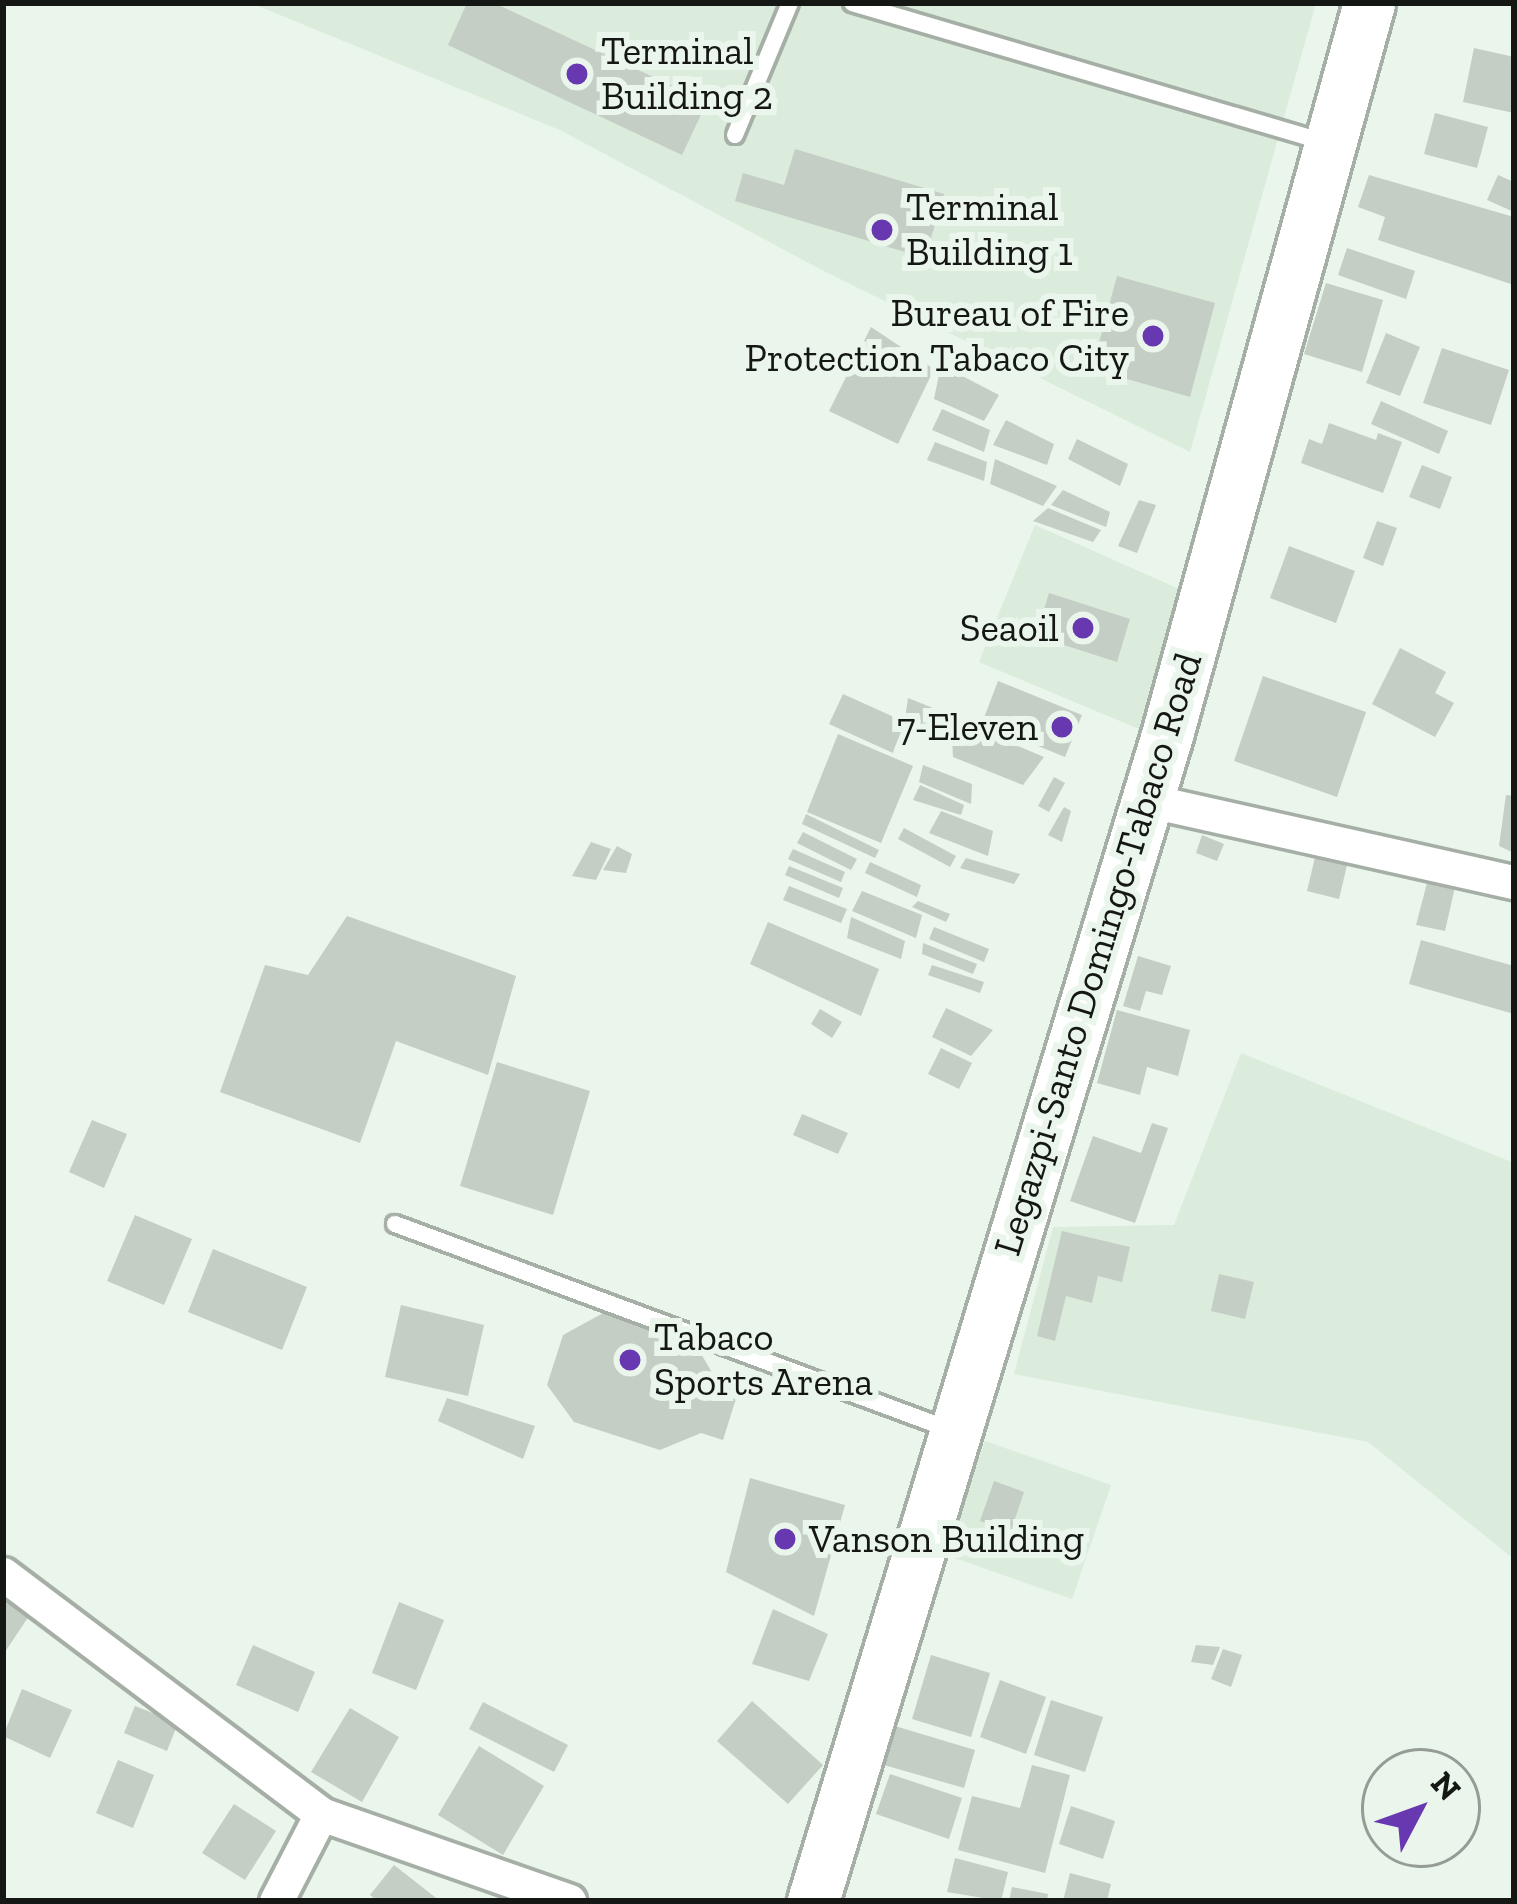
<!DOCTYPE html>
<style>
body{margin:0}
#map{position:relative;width:1517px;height:1904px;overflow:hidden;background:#eaf5eb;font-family:"Zilla Slab",serif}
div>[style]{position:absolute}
.built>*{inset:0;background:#dbebdc}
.building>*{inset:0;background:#c4cec5}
.roads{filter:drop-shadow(3px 0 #a5afa6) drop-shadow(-3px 0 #a5afa6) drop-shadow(0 3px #a5afa6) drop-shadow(0 -3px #a5afa6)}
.lane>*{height:16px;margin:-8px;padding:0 8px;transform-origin:8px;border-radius:8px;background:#fff}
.street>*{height:33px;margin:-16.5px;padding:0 16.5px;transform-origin:16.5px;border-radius:16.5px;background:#fff}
.primary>*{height:51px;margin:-25.5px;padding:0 25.5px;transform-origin:25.5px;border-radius:25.5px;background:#fff}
.dots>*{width:33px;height:33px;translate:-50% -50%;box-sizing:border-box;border:6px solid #eaf5eb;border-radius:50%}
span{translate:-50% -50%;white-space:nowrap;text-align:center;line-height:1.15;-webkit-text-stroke:12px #eaf5eb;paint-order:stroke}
.poi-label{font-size:39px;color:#141714}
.left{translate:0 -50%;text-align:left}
.right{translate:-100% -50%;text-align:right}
.street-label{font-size:39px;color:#141714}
.frame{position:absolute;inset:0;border:6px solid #141714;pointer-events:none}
.north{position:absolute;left:1361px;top:1748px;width:120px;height:120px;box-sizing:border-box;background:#eaf5eb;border:3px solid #949c95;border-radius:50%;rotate:49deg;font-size:33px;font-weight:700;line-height:48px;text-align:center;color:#141714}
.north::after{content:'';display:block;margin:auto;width:42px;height:54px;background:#6838b0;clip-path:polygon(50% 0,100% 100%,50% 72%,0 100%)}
</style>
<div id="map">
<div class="built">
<i style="clip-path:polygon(251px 3px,1316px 3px,1190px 452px,820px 269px,560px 130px)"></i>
<i style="clip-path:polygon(1035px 525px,1179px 589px,1139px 729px,979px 662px)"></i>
<i style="clip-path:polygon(1241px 1053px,1514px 1163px,1514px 1559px,1368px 1442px,1014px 1374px,1053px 1227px,1174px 1225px)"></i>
<i style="clip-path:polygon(985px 1441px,1111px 1485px,1072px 1599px,946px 1555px)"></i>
</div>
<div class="building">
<i style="clip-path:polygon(467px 3px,494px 3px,707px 102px,682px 155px,448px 45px)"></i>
<i style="clip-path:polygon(1474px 48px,1514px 57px,1514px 113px,1463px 102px)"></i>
<i style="clip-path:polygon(1435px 113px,1488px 127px,1477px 168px,1424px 154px)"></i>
<i style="clip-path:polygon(795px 149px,944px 194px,925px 258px,735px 201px,743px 173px,784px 185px)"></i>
<i style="clip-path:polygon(1369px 175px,1514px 217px,1514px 285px,1378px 240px,1385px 217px,1358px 207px)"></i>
<i style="clip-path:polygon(1498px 175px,1514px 182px,1514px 212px,1487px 200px)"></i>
<i style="clip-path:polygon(1347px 248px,1415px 271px,1406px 299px,1338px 275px)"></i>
<i style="clip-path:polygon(1117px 276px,1215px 303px,1190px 397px,1092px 369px)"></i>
<i style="clip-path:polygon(1326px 283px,1383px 300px,1362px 372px,1304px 354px)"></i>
<i style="clip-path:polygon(871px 327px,934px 369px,898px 444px,829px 411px)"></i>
<i style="clip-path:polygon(1386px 333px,1420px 347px,1400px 396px,1366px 383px)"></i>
<i style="clip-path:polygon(1442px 348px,1509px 370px,1491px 425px,1423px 403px)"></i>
<i style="clip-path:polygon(941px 365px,999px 395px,984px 421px,934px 399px)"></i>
<i style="clip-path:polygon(1381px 401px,1448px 431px,1439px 454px,1371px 424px)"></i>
<i style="clip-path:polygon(942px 409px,990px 430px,984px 452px,932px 430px)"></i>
<i style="clip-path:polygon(1006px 420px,1054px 444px,1047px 465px,993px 445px)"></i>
<i style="clip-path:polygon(1329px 423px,1376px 440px,1378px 433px,1402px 442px,1383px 493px,1301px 463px,1309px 439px,1322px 444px)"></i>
<i style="clip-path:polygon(1077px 439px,1128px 464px,1120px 486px,1068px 459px)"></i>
<i style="clip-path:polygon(935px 442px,987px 462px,984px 481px,927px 460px)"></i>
<i style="clip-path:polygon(995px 459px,1057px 486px,1043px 506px,990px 484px)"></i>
<i style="clip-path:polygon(1422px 465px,1452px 477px,1440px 509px,1409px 497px)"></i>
<i style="clip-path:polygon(1063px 490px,1110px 512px,1106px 527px,1051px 505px)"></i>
<i style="clip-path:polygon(1139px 500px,1156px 505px,1137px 553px,1118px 546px)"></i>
<i style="clip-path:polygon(1048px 508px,1101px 530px,1093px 542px,1033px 521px)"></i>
<i style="clip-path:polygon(1377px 521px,1397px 528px,1383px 566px,1363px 558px)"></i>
<i style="clip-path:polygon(1289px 546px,1355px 571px,1336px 623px,1270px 598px)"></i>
<i style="clip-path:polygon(1049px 593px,1130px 619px,1117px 662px,1036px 636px)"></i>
<i style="clip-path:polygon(1400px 648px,1446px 672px,1435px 693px,1454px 703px,1435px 737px,1372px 704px)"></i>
<i style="clip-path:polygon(1263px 676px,1366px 712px,1337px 797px,1234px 761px)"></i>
<i style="clip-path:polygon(998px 681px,1082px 715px,1065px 757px,982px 723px)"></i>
<i style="clip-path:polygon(843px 694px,905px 722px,893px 753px,829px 724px)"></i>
<i style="clip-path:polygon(908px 698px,948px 714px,939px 739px,905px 719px)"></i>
<i style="clip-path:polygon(951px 718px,1044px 757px,1023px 785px,953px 757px)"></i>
<i style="clip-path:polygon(838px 734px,913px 766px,881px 843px,807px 812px)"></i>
<i style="clip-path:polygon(923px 765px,972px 784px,971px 804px,919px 782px)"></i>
<i style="clip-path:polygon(1054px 777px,1065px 783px,1049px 812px,1038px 806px)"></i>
<i style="clip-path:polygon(920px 785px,964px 805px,961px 815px,913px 800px)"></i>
<i style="clip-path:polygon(1506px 795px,1514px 796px,1514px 853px,1499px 846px)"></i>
<i style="clip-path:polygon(1064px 807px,1071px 811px,1062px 842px,1048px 835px)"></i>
<i style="clip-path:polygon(941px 811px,993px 831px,988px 856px,929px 833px)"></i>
<i style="clip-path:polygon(806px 814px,879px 850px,875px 858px,802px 824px)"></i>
<i style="clip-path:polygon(904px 828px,956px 856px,950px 867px,898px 839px)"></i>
<i style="clip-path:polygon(803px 832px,857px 859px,851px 870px,797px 843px)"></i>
<i style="clip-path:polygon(1202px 835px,1224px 844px,1217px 861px,1196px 853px)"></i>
<i style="clip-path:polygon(591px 842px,611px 849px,596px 880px,572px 876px)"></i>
<i style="clip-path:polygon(617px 846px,632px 854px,626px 873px,603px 870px)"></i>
<i style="clip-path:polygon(793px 849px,845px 872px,841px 882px,788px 859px)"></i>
<i style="clip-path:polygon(1316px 853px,1348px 861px,1339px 899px,1307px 891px)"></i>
<i style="clip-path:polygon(966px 858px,1020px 874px,1014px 884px,960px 868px)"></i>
<i style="clip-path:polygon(870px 862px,921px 885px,917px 897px,865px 873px)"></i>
<i style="clip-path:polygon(789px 866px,843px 888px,839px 898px,785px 875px)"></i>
<i style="clip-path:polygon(1427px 883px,1455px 887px,1445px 931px,1416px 925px)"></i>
<i style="clip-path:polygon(789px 886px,847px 909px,841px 923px,783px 900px)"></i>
<i style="clip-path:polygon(862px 891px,922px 915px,916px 938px,852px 911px)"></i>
<i style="clip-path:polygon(918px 901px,950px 914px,946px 922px,912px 907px)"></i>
<i style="clip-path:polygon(347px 916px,516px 976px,488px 1075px,396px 1041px,360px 1143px,220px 1092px,265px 965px,308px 975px)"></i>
<i style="clip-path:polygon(851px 917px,905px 941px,901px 959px,847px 938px)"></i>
<i style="clip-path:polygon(768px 922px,879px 969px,861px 1016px,750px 964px)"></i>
<i style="clip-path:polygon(934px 927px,989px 949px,984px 962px,929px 939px)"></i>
<i style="clip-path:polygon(1421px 940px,1514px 966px,1514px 1014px,1409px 984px)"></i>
<i style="clip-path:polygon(923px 943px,977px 964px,973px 974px,922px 954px)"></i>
<i style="clip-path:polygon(1138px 956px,1171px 966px,1162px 995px,1146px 991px,1140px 1011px,1123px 1006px)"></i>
<i style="clip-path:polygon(932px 965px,984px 982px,980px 993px,928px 975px)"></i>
<i style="clip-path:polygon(946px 1008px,993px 1030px,971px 1056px,932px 1037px)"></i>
<i style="clip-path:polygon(820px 1009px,842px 1022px,832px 1038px,811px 1024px)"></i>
<i style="clip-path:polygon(1117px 1010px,1190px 1030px,1178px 1076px,1147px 1067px,1140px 1095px,1097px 1083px)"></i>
<i style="clip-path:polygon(941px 1048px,972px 1063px,959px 1089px,928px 1074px)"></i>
<i style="clip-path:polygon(497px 1062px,590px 1091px,553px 1215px,460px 1186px)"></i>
<i style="clip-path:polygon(802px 1114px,848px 1133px,838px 1154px,793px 1135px)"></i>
<i style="clip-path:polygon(92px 1120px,127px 1134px,104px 1188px,69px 1172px)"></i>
<i style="clip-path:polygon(1152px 1123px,1168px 1128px,1135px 1223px,1070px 1201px,1093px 1136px,1141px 1153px)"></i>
<i style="clip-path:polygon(135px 1215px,192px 1239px,164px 1305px,107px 1281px)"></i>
<i style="clip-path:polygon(1062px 1231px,1130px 1247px,1122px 1282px,1098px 1276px,1092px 1303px,1066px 1296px,1055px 1341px,1037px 1336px)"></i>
<i style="clip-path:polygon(213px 1249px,307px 1287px,282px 1350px,188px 1312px)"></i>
<i style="clip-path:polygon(1219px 1274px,1254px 1282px,1245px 1319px,1211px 1311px)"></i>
<i style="clip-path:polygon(401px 1305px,484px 1325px,468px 1396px,385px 1377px)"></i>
<i style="clip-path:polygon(607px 1311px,693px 1340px,717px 1381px,739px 1389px,723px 1440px,701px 1433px,660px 1450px,574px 1422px,547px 1385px,563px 1335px)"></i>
<i style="clip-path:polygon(447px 1398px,535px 1426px,523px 1459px,438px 1421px)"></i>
<i style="clip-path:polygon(750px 1478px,845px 1505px,814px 1616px,726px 1572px)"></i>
<i style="clip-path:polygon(994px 1481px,1024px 1492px,1011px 1531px,980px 1521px)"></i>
<i style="clip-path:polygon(3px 1594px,31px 1613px,3px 1655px)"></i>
<i style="clip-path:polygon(399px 1602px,444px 1620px,416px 1690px,372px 1673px)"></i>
<i style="clip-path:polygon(773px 1609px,828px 1634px,809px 1681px,752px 1664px)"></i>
<i style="clip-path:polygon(253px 1645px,315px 1672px,298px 1712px,236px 1685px)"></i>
<i style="clip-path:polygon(1196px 1645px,1220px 1647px,1213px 1665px,1191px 1662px)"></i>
<i style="clip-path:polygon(1223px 1649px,1242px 1655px,1231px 1687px,1211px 1679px)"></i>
<i style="clip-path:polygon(931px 1655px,990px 1673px,971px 1737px,912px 1719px)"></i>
<i style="clip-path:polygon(1000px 1680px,1046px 1697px,1026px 1754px,980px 1737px)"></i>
<i style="clip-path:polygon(22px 1689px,72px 1710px,50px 1758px,3px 1736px)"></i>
<i style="clip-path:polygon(1051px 1700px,1103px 1717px,1085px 1772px,1034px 1755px)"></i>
<i style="clip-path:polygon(752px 1701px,823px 1765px,788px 1804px,717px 1741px)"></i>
<i style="clip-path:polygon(483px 1702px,568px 1745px,554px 1772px,469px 1729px)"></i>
<i style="clip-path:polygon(135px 1706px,178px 1723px,167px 1751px,124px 1733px)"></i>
<i style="clip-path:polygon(350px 1708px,399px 1737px,362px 1802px,311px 1772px)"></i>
<i style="clip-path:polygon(895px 1726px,975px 1750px,964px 1788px,884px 1765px)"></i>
<i style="clip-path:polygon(479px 1746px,544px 1786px,503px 1855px,438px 1815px)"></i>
<i style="clip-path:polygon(118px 1760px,154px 1775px,133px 1828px,96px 1813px)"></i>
<i style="clip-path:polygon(1032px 1765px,1070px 1775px,1045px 1873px,958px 1850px,972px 1796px,1020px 1808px)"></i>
<i style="clip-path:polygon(890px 1774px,962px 1798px,949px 1839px,876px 1814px)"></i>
<i style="clip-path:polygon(234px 1804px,276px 1831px,245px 1880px,202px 1853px)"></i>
<i style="clip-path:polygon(1071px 1806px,1115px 1821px,1103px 1859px,1059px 1844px)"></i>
<i style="clip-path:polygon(955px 1858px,1008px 1872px,1001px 1901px,947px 1892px)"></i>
<i style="clip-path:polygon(394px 1865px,440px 1901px,378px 1901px,370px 1895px)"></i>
<i style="clip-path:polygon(1070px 1873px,1111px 1884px,1107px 1901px,1063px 1901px)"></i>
<i style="clip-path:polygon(1012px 1887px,1048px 1894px,1047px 1901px,1009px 1901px)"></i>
</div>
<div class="roads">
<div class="lane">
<i style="left:852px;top:3px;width:491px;rotate:16.4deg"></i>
<i style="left:735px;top:135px;width:143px;rotate:-67.4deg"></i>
<i style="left:395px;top:1224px;width:593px;rotate:20.33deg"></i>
</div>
<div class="street">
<i style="left:1146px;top:800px;width:377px;rotate:12.6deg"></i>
<i style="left:3px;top:1574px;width:398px;rotate:37deg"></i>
<i style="left:321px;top:1814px;width:98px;rotate:117.3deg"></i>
<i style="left:321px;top:1814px;width:263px;rotate:19.3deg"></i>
</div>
<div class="primary">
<i style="left:813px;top:1901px;width:1219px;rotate:-73.11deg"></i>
<i style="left:1167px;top:735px;width:759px;rotate:-74.57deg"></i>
</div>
</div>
<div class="dots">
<i style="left:577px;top:74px;background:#6838b0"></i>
<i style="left:882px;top:230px;background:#6838b0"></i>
<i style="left:1153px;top:336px;background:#6838b0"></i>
<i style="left:1083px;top:628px;background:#6838b0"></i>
<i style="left:1062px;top:727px;background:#6838b0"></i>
<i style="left:630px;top:1360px;background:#6838b0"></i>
<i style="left:785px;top:1539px;background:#6838b0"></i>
</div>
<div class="poi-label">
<span class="left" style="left:601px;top:74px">Terminal<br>Building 2</span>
<span class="left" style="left:906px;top:230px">Terminal<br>Building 1</span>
<span class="right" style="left:1129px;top:336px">Bureau of Fire<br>Protection Tabaco City</span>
<span class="right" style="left:1059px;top:628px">Seaoil</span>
<span class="right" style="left:1038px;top:727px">7-Eleven</span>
<span class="left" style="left:654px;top:1360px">Tabaco<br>Sports Arena</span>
<span class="left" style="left:809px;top:1539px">Vanson Building</span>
</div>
<div class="street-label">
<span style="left:1098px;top:954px;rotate:-73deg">Legazpi-Santo Domingo-Tabaco Road</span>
</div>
<div class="frame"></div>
<div class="north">N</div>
</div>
